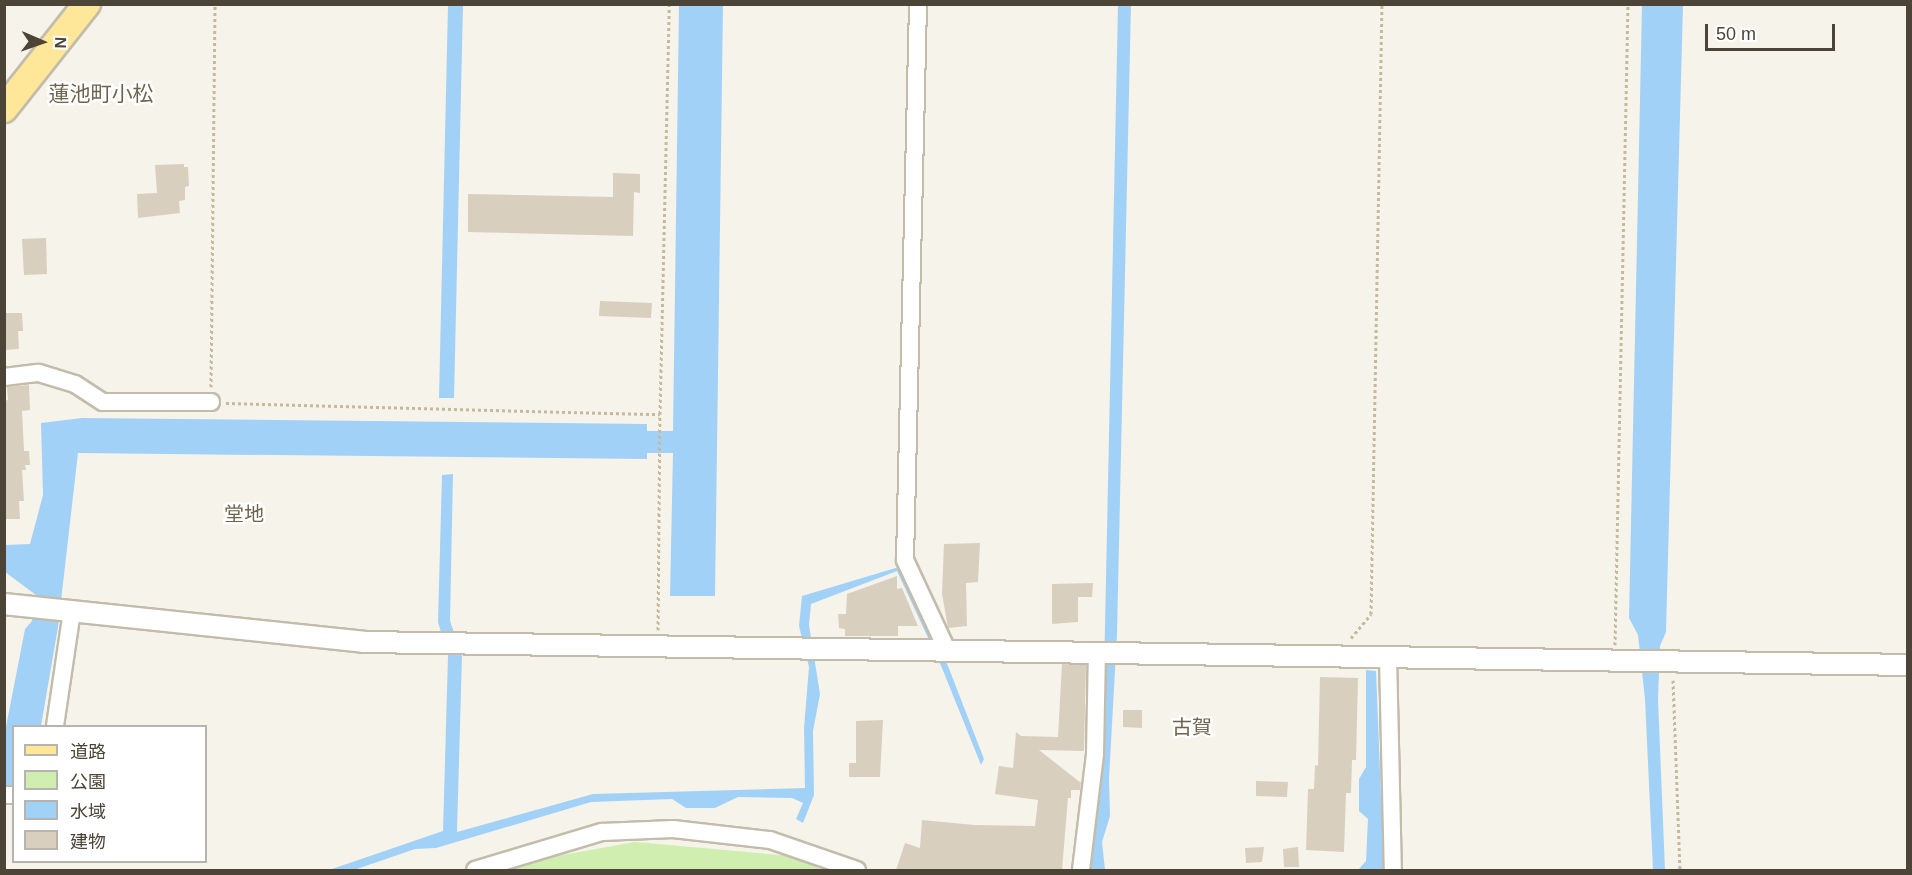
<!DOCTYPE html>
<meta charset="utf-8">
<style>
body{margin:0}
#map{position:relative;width:1912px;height:875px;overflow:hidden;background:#f6f3ea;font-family:Helvetica,"Noto Sans JP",sans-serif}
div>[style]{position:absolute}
.green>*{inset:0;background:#cfeeaf}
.water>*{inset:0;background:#a2d1f7}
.building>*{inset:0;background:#d9cfbe}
.path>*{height:3px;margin-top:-1.5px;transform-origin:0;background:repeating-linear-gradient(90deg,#c6b99b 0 3px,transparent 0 6px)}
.roads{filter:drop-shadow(2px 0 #c3bcab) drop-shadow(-2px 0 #c3bcab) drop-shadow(0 2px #c3bcab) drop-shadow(0 -2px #c3bcab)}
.minor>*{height:16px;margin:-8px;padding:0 8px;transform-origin:8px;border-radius:8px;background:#fff}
.tertiary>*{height:20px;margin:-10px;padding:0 10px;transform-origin:10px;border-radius:10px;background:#fff}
.primary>*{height:26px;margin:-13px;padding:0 13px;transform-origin:13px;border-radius:13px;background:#ffe79a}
span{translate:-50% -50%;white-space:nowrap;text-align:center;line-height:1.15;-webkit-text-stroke:4.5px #fff;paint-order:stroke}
.neighbourhood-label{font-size:20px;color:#6f634d}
.quarter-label{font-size:21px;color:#6f634d}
.frame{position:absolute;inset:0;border:6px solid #4b4437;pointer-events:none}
.legend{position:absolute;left:12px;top:725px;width:195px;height:138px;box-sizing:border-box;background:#fff;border:2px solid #b7b4af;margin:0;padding:8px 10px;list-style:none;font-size:18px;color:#4b4437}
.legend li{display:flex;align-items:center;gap:12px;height:30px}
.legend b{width:30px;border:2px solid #b7b4af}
.north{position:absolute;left:12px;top:12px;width:60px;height:60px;-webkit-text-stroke:4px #fff;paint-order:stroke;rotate:92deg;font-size:16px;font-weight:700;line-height:24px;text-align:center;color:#4b4437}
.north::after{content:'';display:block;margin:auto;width:21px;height:27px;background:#4b4437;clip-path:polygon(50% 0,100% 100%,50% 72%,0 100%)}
.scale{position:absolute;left:1705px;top:24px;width:130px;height:27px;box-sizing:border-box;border:3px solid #4b4437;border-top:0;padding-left:8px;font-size:18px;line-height:21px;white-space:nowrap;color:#4b4437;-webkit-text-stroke:4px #fff;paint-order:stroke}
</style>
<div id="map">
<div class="green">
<i style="clip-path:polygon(635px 842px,791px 856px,823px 870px,505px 870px,535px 860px)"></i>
</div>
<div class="water">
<i style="clip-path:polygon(1131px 4px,1117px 634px,1109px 779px,1110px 816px,1102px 842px,1105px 870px,1108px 870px,1089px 870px,1102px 769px,1118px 5px)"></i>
<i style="clip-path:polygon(448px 5px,463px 5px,454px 398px,439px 398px)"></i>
<i style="clip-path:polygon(679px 5px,723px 5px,715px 596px,670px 596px,673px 453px,647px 453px,647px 459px,78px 453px,58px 627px,41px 726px,14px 726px,13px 788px,5px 788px,5px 732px,25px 629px,32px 621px,36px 595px,5px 572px,5px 545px,30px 544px,43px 495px,41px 423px,82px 418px,647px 424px,647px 431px,673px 431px)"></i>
<i style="clip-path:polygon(1642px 5px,1683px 5px,1666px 632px,1660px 646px,1658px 699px,1665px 870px,1653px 870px,1645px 699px,1638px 635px,1629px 618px)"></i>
<i style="clip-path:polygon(453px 474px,450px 621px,462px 656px,457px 832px,593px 794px,805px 788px,804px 728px,809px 667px,799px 626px,802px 596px,899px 567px,948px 666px,984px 759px,981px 765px,942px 668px,897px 571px,811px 604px,809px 625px,820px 694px,813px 731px,814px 795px,803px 823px,796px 819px,803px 803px,792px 798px,738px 797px,715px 808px,686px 808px,672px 799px,591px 802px,436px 848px,415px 849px,354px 870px,329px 870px,443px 831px,448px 656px,438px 622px,442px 475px)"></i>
<i style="clip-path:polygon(1366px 670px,1376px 671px,1384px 870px,1358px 870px,1366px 861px,1368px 819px,1359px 811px,1359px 779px,1366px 767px)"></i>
</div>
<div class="building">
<i style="clip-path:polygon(184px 164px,184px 167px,188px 167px,189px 186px,185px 187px,185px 200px,179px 201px,180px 213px,138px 218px,137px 194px,157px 193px,155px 165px)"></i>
<i style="clip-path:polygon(613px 173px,640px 174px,640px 193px,634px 192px,633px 236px,468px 232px,468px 194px,613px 197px)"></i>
<i style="clip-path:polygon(46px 238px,47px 274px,24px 275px,22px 239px)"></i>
<i style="clip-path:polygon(600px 301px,652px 303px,651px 318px,599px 316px)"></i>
<i style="clip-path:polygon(6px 313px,22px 313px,23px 331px,18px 331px,19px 349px,4px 350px)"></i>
<i style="clip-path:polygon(29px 385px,30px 410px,22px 411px,24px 451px,29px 451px,30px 465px,25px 465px,26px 470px,22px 470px,24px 501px,19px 501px,20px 519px,4px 519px,4px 401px,8px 400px,7px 387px)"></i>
<i style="clip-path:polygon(980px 543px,978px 582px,966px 583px,967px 626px,948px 628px,942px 594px,944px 544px)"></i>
<i style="clip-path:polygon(897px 576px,897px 589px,902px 588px,918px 626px,898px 626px,898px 636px,845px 636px,845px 629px,839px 628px,838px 614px,846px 614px,847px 594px)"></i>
<i style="clip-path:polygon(1093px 583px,1092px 597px,1078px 597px,1078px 622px,1052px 624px,1052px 584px)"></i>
<i style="clip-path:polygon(1062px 664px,1086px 665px,1084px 751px,1039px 750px,1081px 783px,1080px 790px,1071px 790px,1071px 798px,1068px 798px,1062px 870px,896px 870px,905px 843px,920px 848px,922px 820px,974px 825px,1035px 826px,1038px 800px,995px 794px,999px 766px,1013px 768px,1016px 732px,1021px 736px,1058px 737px)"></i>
<i style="clip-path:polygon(1320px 677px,1358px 678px,1356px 760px,1352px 760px,1351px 793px,1346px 793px,1344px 852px,1306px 850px,1308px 789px,1314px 789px,1315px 765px,1318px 766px)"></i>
<i style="clip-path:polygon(1123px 710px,1142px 710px,1142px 728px,1123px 727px)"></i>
<i style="clip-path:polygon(883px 720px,880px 777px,849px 777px,849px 763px,856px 763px,856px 721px)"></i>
<i style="clip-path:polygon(1256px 781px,1288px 782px,1287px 797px,1256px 796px)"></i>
<i style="clip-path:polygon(1264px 847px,1262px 862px,1246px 863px,1245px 848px)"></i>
<i style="clip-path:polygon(1298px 847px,1299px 867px,1284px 867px,1283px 849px)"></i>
</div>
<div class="path">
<i style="left:211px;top:387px;width:383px;rotate:-89.4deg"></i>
<i style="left:226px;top:403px;width:434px;rotate:1.5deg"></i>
<i style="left:658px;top:630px;width:216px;rotate:-89.5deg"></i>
<i style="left:660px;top:414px;width:410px;rotate:-88.7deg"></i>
<i style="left:1351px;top:638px;width:31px;rotate:-50deg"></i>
<i style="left:1371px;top:614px;width:610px;rotate:-88.97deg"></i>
<i style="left:1615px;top:645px;width:641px;rotate:-88.84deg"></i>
<i style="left:1673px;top:680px;width:190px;rotate:87.9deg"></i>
</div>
<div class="roads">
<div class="minor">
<i style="left:918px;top:4px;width:556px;rotate:91.34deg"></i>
<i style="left:905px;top:560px;width:99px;rotate:65deg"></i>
<i style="left:4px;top:377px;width:35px;rotate:-7deg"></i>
<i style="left:39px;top:373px;width:38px;rotate:17deg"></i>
<i style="left:75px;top:384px;width:33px;rotate:33deg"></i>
<i style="left:103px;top:402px;width:108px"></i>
<i style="left:1388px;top:656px;width:214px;rotate:88.7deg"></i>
<i style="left:55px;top:726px;width:116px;rotate:-81.6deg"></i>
<i style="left:4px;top:795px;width:10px"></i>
<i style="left:475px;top:870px;width:133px;rotate:-16.7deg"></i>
<i style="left:602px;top:832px;width:71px;rotate:-2.4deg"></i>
<i style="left:673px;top:829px;width:98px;rotate:6.5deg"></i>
<i style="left:770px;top:840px;width:92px;rotate:19deg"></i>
<i style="left:1081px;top:870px;width:117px;rotate:-83.1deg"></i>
<i style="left:1095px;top:754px;width:102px;rotate:-88.9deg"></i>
</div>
<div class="tertiary">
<i style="left:4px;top:604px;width:361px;rotate:6deg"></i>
<i style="left:363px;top:642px;width:1545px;rotate:0.85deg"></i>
</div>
<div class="primary">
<i style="left:4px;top:109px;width:134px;rotate:-51.7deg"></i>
</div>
</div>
<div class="neighbourhood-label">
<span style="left:244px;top:514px">堂地</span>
<span style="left:1192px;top:727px">古賀</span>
</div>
<div class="quarter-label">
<span style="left:101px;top:94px">蓮池町小松</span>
</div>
<div class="frame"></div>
<ul class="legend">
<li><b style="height:8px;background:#ffe79a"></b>道路</li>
<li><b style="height:16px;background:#cfeeaf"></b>公園</li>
<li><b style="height:16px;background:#a2d1f7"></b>水域</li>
<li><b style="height:16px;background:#d9cfbe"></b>建物</li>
</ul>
<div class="north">N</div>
<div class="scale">50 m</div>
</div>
